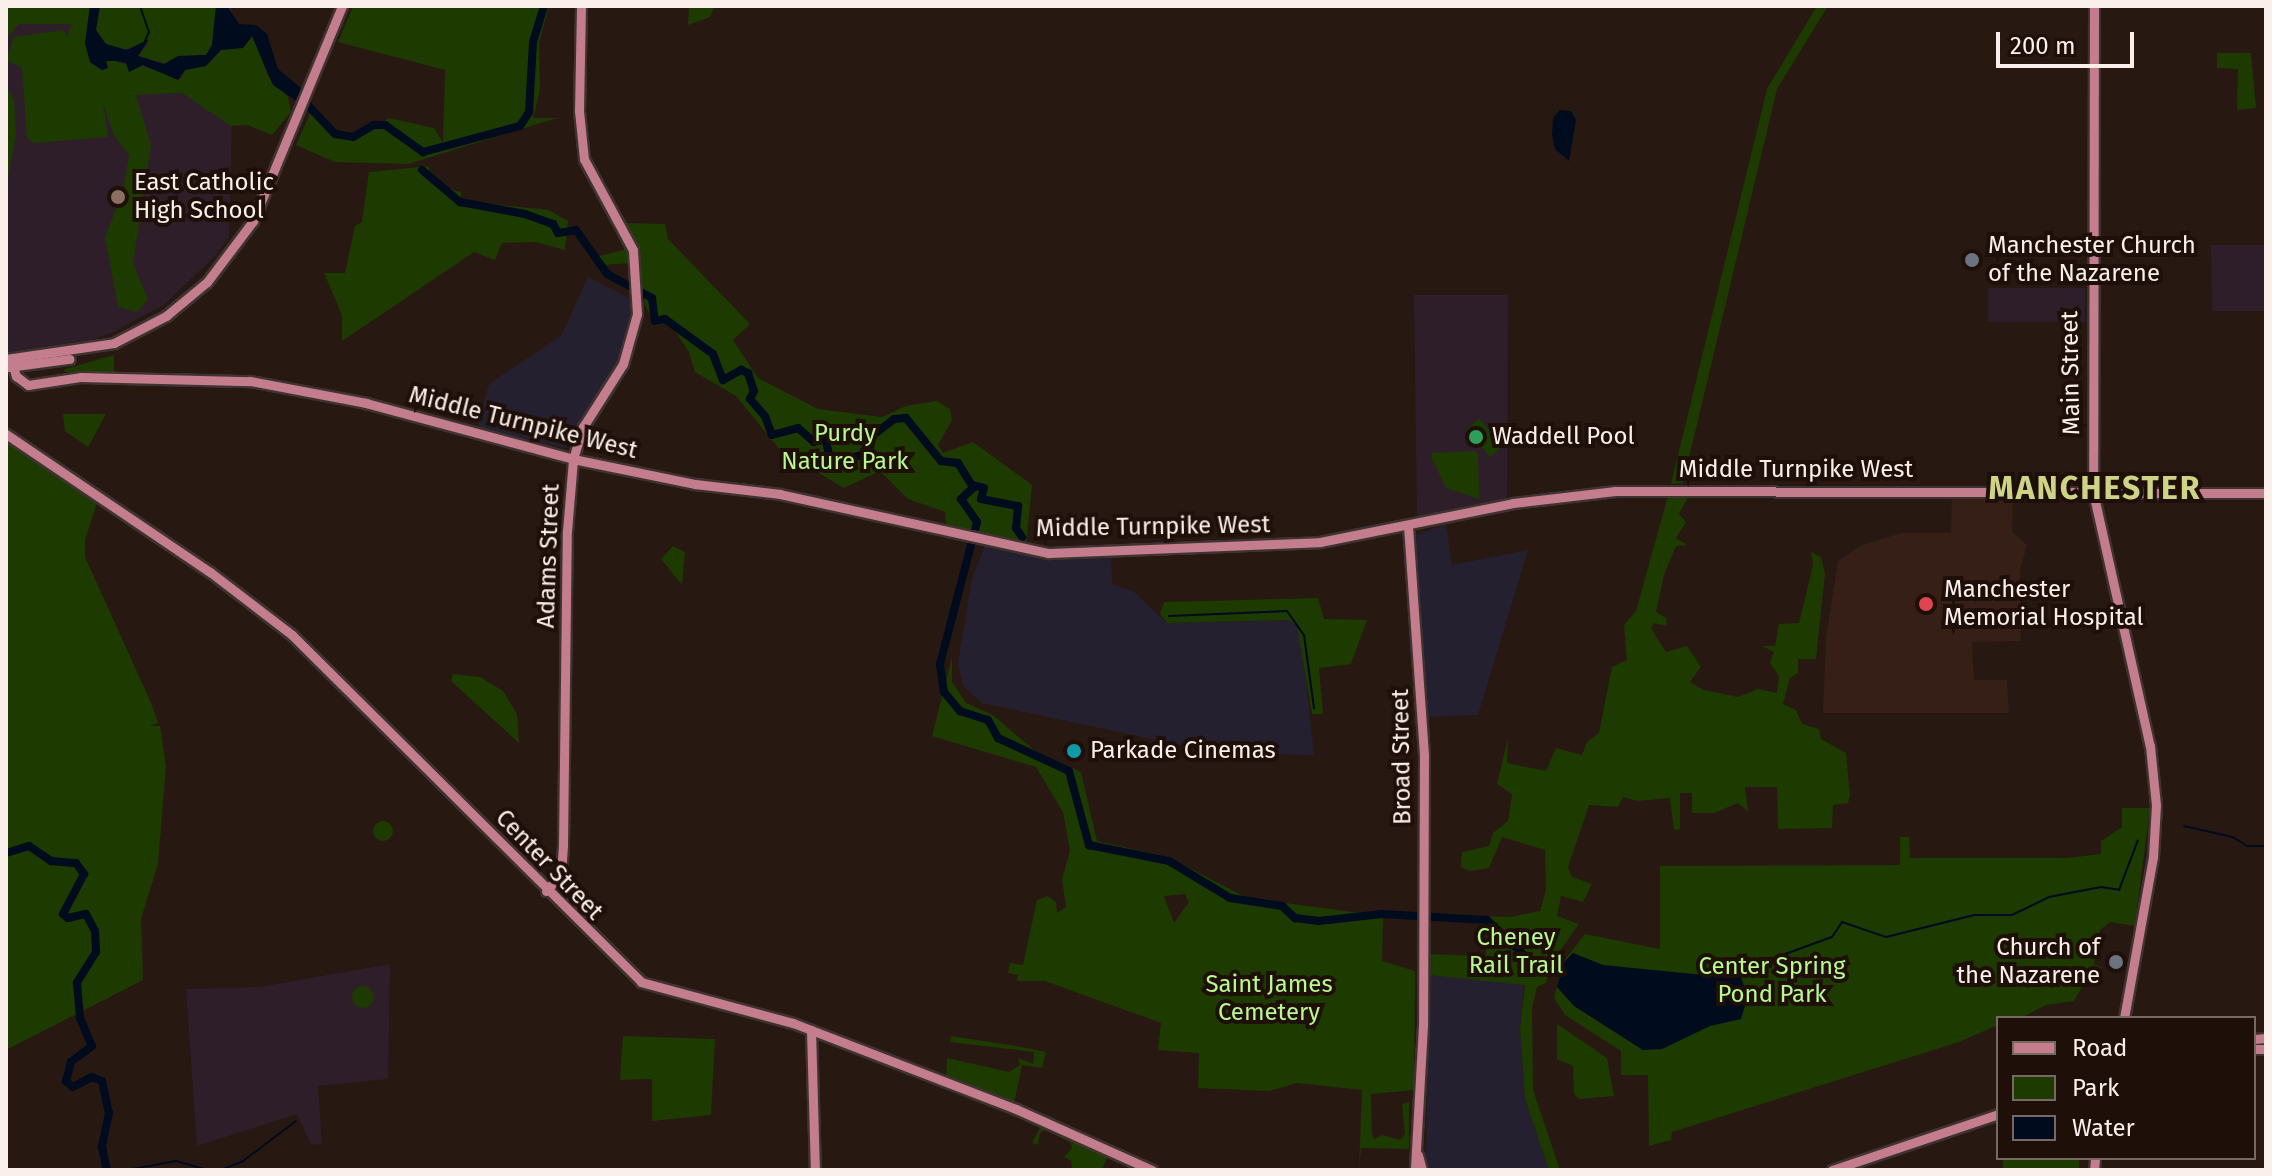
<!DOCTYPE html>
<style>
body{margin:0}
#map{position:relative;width:2272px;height:1176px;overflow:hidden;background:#281812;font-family:"Fira Sans",sans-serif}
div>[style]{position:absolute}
.commercial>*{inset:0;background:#252030}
.built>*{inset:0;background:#361f17}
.education>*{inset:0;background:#2d1e29}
.green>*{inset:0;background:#1d3a00}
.round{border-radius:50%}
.water>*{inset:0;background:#000b1d}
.stream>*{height:2px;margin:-1px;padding:0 1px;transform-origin:1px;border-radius:1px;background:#000b1d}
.river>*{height:8px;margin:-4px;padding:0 4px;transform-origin:4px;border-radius:4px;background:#000b1d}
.roads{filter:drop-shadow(2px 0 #3f3330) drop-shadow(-2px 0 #3f3330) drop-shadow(0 2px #3f3330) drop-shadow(0 -2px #3f3330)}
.major>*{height:9px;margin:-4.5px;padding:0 4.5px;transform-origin:4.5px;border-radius:4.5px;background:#c37d8c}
.dots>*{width:22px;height:22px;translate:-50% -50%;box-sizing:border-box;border:4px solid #1e0f09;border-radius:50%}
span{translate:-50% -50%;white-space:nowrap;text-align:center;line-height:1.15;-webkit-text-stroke:8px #1e0f09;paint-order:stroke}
.poi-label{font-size:24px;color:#fbefeb}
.left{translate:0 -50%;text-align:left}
.right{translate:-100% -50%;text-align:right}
.street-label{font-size:24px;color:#fbefeb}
.park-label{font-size:24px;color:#b9f78f}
.district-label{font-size:32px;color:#cfd386;font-weight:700;letter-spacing:2px}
.frame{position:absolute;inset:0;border:8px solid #fbefeb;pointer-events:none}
.legend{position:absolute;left:1996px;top:1016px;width:260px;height:144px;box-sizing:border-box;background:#1e0f09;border:2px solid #766963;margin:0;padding:10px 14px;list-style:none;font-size:24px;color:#fbefeb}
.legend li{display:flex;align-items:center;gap:16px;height:40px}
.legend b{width:40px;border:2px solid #766963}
.scale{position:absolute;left:1996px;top:32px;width:138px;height:36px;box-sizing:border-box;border:4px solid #fbefeb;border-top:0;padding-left:10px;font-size:24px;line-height:28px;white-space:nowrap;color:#fbefeb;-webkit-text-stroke:6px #1e0f09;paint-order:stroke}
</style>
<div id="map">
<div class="commercial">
<i style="clip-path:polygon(588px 277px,631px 299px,630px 323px,622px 356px,566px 448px,477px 428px,489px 384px,561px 336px)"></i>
<i style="clip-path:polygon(1446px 524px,1452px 565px,1528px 550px,1478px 715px,1427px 717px,1416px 535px)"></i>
<i style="clip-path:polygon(986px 542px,1017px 549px,1111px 551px,1112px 584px,1134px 592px,1167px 623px,1289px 620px,1297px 626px,1302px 645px,1314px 755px,1219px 753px,982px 703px,963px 686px,958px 663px,972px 579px)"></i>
<i style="clip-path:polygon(1428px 975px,1524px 982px,1520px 1028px,1525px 1099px,1549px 1170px,1426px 1170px)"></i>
</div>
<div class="built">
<i style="clip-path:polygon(1952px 497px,2013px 499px,2012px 532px,2027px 545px,2020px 570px,2021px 641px,1972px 642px,1974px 680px,2007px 680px,2009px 713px,1823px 713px,1826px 638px,1838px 561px,1860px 546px,1901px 533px,1951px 533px)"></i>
</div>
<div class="education">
<i style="clip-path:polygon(6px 6px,231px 6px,234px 44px,229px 237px,215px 256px,165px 304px,113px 332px,80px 344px,6px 354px)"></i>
<i style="clip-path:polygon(2211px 245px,2266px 245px,2266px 311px,2212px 311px)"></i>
<i style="clip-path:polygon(1988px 288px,2085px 288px,2085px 322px,1988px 322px)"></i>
<i style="clip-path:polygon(1414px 295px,1508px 295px,1507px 498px,1417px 517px)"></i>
<i style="clip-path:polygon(390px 964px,388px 1079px,318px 1086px,322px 1144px,311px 1145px,297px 1114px,197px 1146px,186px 989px,260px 987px)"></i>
</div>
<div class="green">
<i style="clip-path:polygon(6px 6px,90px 6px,85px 43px,90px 62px,102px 71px,107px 61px,116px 61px,127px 65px,129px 72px,140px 65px,181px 79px,186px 69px,205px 66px,221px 50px,244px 46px,253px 36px,268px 76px,288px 97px,291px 112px,272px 135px,247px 125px,231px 126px,182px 93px,136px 95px,151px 145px,133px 263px,148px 300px,137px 312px,118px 307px,105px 237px,123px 191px,129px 155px,114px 136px,103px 103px,108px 137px,33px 143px,27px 138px,22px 68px,7px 60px,13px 37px,64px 30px,67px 38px,71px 24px,19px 24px,6px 39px)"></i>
<i style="clip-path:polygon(94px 6px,216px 6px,212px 46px,206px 55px,178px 56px,168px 64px,138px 56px,149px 43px,99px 55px,91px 23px)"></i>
<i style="clip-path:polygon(353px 6px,549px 6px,539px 43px,540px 90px,533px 118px,557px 118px,408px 164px,335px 162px,296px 145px,312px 109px,323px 127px,340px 136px,356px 136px,389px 118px,434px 128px,443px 143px,445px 70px,338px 42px)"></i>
<i style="clip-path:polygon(689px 6px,715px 6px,710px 17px,688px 25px)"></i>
<i style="clip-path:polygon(1817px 6px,1828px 6px,1777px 89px,1683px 483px,1671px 484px,1767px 89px)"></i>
<i style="clip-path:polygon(2217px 53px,2251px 53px,2256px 108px,2237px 110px,2238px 69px,2217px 68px)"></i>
<i style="clip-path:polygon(6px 85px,14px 100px,16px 134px,6px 189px)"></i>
<i style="clip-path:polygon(429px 166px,430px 183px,461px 192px,461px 201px,549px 210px,568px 221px,565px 250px,535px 242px,502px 243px,495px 260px,474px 252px,342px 341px,342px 315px,324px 273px,345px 273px,355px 226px,362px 222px,369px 172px)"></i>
<i style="clip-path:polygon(625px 223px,665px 224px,668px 239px,750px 324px,733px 340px,758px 378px,818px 409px,882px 417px,906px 406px,937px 401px,950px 409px,952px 420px,938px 445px,943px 453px,973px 442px,1032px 485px,1026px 545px,946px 525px,945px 512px,908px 499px,880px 471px,844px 488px,780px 450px,736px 396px,695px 372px,689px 352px,669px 322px,656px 326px,645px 305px,638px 254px)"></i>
<i style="clip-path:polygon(627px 249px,631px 263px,603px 265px,599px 256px)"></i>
<i style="clip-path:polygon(114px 355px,114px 372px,64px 372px,65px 369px)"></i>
<i style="clip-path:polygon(63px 414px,106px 414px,88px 447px,65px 431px)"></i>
<i style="clip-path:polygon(1479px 418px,1503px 446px,1490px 457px,1466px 430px)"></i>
<i style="clip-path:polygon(6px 441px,97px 503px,85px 540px,85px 557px,152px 705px,158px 723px,149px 726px,160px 726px,166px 766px,158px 864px,141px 919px,143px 980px,6px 1050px)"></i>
<i style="clip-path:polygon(1475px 451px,1478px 454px,1479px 499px,1446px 488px,1432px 459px,1431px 453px)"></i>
<i style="clip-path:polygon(1668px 496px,1688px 497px,1679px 514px,1686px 522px,1676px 538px,1687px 545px,1676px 546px,1664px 575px,1656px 612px,1666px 618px,1667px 626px,1654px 623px,1651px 628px,1666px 652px,1687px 646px,1701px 667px,1690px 682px,1704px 690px,1738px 697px,1758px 689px,1777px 693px,1779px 676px,1770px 663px,1774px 652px,1762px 646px,1775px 646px,1779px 624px,1799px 623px,1813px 565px,1811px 552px,1821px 557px,1825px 574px,1816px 659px,1798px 659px,1798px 673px,1790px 678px,1783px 704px,1796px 710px,1802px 724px,1819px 729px,1821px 739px,1846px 753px,1850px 795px,1848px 803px,1833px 805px,1832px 828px,1778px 829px,1777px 787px,1745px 787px,1748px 812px,1738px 803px,1714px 813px,1692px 813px,1692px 793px,1680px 793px,1680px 829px,1674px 830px,1670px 798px,1637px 801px,1623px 797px,1618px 807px,1589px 805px,1568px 867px,1572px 877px,1592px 884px,1583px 902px,1561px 896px,1557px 916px,1579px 924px,1552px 962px,1546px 983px,1537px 987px,1532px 1007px,1533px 1090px,1560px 1170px,1549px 1170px,1525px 1099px,1520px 1028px,1525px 985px,1428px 975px,1428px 954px,1486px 956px,1486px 924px,1437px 920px,1433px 914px,1510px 917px,1540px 911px,1546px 890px,1545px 850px,1502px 837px,1489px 868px,1470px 871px,1461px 867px,1462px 852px,1489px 846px,1493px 833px,1508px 821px,1512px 794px,1497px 784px,1508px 738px,1507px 763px,1546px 771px,1556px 748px,1582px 755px,1587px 742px,1599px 733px,1612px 667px,1627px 660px,1624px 625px,1636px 611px)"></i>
<i style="clip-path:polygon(673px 546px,685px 552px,682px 585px,661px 559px)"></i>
<i style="clip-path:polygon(1318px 598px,1324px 619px,1367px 620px,1351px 664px,1319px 668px,1323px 714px,1312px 714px,1297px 626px,1289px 620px,1167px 623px,1160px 614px,1164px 602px)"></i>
<i style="clip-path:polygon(evenodd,952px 657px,952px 682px,966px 703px,993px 715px,1035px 751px,1081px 772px,1097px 841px,1168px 857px,1247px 898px,1383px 916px,1382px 961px,1415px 971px,1414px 1090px,1371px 1094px,1372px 1134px,1374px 1139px,1383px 1135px,1400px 1140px,1405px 1134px,1402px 1104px,1409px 1102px,1409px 1149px,1361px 1148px,1359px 1170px,1362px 1090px,1297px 1083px,1269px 1091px,1198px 1088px,1199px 1053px,1158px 1050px,1161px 1023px,1045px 981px,1017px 981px,1018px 975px,1008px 973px,1010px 963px,1023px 965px,1037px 900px,1048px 896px,1056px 902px,1057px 913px,1066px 907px,1062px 879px,1070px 851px,1063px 812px,1036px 767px,932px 736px,952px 657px,1185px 894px,1189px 902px,1174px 923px,1164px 896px,1185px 894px)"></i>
<i style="clip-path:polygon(453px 674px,480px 677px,503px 691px,517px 714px,519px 743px,451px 681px)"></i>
<i style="clip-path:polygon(2122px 808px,2150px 808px,2135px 926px,2110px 922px,2100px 930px,2094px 965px,2102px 967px,2089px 974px,2074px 1001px,2046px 1005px,2021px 1018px,1998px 1018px,1998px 1025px,1959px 1042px,1672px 1132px,1671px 1140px,1649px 1146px,1648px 1075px,1621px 1075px,1621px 1051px,1565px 1015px,1554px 998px,1563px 962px,1585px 934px,1660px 949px,1660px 866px,1900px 865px,1900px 837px,1909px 837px,1910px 858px,2067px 858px,2101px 854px,2101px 841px,2122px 827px)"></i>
<i class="round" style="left:373px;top:821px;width:20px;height:20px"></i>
<i class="round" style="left:352px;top:986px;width:22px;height:22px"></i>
<i style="clip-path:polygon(1557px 1024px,1607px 1058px,1614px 1096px,1579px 1099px,1574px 1094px,1573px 1066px,1557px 1059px)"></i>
<i style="clip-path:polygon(623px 1036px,715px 1039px,711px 1115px,652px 1121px,652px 1079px,620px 1080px)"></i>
<i style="clip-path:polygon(951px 1036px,1016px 1046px,1046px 1052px,1042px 1068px,1022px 1065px,1014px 1103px,946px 1078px,947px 1058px,1009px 1072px,1020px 1065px,1018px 1058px,1033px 1064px,1034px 1052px,950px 1042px)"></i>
<i style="clip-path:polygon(1041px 1126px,1108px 1156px,1102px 1170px,1072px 1169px,1071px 1161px,1064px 1157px,1072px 1148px,1070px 1142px,1045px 1130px,1040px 1133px,1038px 1145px,1032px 1143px)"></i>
<i style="clip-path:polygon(2003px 1158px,2079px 1158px,2079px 1170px,2003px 1170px)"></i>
</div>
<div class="water">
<i style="clip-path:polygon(90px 6px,100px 6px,96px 30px,106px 44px,127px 50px,149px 39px,138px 56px,164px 64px,178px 56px,206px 55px,212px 45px,216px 6px,227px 6px,239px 24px,256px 25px,267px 34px,278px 69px,301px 88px,302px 105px,273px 85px,252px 36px,243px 48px,221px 50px,206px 66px,185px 70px,178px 80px,143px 65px,129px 72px,126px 63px,116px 61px,106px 61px,108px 68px,102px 70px,90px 62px,85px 43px)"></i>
<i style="clip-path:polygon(1560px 110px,1571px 111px,1576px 120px,1569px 161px,1555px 149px,1552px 135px,1553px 118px)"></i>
<i style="clip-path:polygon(1573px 953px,1603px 965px,1693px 974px,1714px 975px,1737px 967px,1748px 996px,1741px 1019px,1710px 1026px,1662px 1049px,1643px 1050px,1574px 1006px,1557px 987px,1563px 963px)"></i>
</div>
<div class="stream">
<i style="left:140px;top:6px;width:28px;rotate:71deg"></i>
<i style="left:149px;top:32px;width:10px;rotate:114deg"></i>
<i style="left:1169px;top:616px;width:118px;rotate:-2.4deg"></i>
<i style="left:1287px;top:611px;width:29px;rotate:55deg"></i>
<i style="left:1304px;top:635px;width:74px;rotate:82.2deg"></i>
<i style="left:2184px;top:826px;width:50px;rotate:12.7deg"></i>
<i style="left:2233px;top:837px;width:17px;rotate:33deg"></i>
<i style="left:2247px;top:846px;width:19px"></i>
<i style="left:1766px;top:961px;width:70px;rotate:-20deg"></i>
<i style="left:1832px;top:937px;width:18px;rotate:-56deg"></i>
<i style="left:1842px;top:922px;width:46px;rotate:18.8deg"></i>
<i style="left:1886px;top:937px;width:91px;rotate:-14deg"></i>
<i style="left:1974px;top:915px;width:38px"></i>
<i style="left:2012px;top:915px;width:41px;rotate:-25.9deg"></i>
<i style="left:2049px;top:897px;width:53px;rotate:-10.9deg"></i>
<i style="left:2101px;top:887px;width:18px;rotate:9deg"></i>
<i style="left:2119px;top:890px;width:53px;rotate:-69.2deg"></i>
<i style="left:106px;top:1169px;width:19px;rotate:3deg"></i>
<i style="left:127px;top:1170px;width:50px;rotate:-10.4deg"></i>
<i style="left:176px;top:1161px;width:32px;rotate:16deg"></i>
<i style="left:221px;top:1170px;width:24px;rotate:-22deg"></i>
<i style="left:243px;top:1161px;width:66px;rotate:-37deg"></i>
</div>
<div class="river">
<i style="left:300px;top:97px;width:51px;rotate:46.6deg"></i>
<i style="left:335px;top:134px;width:18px;rotate:9deg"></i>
<i style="left:353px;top:137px;width:24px;rotate:-30deg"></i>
<i style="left:374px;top:125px;width:11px"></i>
<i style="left:385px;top:125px;width:47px;rotate:35.4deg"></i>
<i style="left:423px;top:152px;width:100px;rotate:-15deg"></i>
<i style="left:520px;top:126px;width:17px;rotate:-57deg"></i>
<i style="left:529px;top:112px;width:70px;rotate:-86.7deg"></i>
<i style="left:533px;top:42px;width:38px;rotate:-73deg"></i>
<i style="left:422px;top:170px;width:50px;rotate:40.1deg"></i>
<i style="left:460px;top:202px;width:66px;rotate:10.5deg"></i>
<i style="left:525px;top:214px;width:30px;rotate:20deg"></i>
<i style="left:553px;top:224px;width:10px;rotate:61deg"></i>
<i style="left:558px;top:233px;width:18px;rotate:-9deg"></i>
<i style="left:576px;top:230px;width:54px;rotate:54.8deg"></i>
<i style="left:607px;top:274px;width:51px;rotate:28.1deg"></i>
<i style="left:652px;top:298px;width:23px;rotate:83deg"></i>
<i style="left:655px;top:321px;width:10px;rotate:-11deg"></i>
<i style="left:665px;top:319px;width:59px;rotate:36.1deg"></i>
<i style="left:713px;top:354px;width:28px;rotate:69deg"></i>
<i style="left:723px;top:380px;width:21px;rotate:-29deg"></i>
<i style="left:741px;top:370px;width:8px;rotate:23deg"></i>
<i style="left:748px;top:373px;width:19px;rotate:72deg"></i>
<i style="left:754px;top:391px;width:9px;rotate:117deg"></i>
<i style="left:750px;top:399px;width:23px;rotate:49deg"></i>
<i style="left:765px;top:416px;width:20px;rotate:70deg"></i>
<i style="left:772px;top:435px;width:27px;rotate:-15deg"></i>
<i style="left:798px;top:428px;width:21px;rotate:41deg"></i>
<i style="left:814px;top:442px;width:13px;rotate:-29deg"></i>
<i style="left:825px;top:436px;width:19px;rotate:78deg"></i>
<i style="left:829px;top:455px;width:19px;rotate:12deg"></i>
<i style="left:848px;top:459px;width:21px;rotate:-17deg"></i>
<i style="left:868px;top:453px;width:19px;rotate:-74deg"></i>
<i style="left:873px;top:435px;width:26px;rotate:-37deg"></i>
<i style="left:894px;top:419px;width:12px;rotate:-5deg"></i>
<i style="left:906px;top:418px;width:55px;rotate:50.9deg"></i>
<i style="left:941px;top:461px;width:17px;rotate:7deg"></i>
<i style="left:958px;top:463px;width:26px;rotate:58deg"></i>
<i style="left:972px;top:485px;width:12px;rotate:14deg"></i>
<i style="left:984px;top:488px;width:11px;rotate:105deg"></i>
<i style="left:981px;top:499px;width:38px;rotate:11deg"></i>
<i style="left:1018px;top:506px;width:22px;rotate:95deg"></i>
<i style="left:1016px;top:528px;width:11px;rotate:56deg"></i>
<i style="left:974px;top:487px;width:18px;rotate:137deg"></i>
<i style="left:961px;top:499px;width:28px;rotate:55deg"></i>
<i style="left:977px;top:522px;width:147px;rotate:104.6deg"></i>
<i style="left:940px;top:664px;width:28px;rotate:82deg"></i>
<i style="left:944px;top:692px;width:25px;rotate:50deg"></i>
<i style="left:960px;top:711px;width:29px;rotate:18deg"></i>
<i style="left:988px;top:720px;width:21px;rotate:61deg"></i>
<i style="left:998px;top:738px;width:78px;rotate:24.9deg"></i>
<i style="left:1069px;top:771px;width:77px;rotate:74.9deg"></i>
<i style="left:1089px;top:845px;width:82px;rotate:11.3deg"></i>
<i style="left:1169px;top:861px;width:71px;rotate:31.2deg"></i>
<i style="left:1230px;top:898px;width:53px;rotate:8.7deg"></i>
<i style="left:1282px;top:906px;width:18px;rotate:43deg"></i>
<i style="left:1295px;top:918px;width:24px;rotate:7deg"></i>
<i style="left:1319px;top:921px;width:63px;rotate:-6.3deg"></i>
<i style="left:1382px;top:914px;width:105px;rotate:3.3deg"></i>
<i style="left:1487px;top:920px;width:52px;rotate:43.5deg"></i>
<i style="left:6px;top:853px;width:24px;rotate:-17deg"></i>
<i style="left:29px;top:846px;width:27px;rotate:34deg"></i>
<i style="left:51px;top:861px;width:25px;rotate:5deg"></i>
<i style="left:76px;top:863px;width:14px;rotate:54deg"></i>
<i style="left:84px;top:874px;width:45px;rotate:117.7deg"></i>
<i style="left:63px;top:914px;width:6px;rotate:39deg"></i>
<i style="left:68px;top:918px;width:18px;rotate:-13deg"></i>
<i style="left:86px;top:914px;width:19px;rotate:62deg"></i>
<i style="left:95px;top:931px;width:21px;rotate:87deg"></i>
<i style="left:96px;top:952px;width:36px;rotate:122deg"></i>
<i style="left:77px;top:983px;width:35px;rotate:85deg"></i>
<i style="left:80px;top:1018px;width:30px;rotate:67deg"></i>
<i style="left:92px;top:1046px;width:26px;rotate:143deg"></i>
<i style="left:71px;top:1062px;width:20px;rotate:105deg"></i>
<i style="left:66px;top:1081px;width:9px;rotate:41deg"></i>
<i style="left:73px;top:1087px;width:21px;rotate:-28deg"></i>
<i style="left:92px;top:1077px;width:11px;rotate:22deg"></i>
<i style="left:102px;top:1081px;width:33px;rotate:78deg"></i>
<i style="left:109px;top:1113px;width:35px;rotate:102deg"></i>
<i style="left:102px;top:1147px;width:24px;rotate:78deg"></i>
</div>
<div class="roads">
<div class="major">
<i style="left:2094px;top:6px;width:486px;rotate:90.1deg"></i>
<i style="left:2093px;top:492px;width:260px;rotate:77.4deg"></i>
<i style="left:2150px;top:746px;width:59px;rotate:84.2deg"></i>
<i style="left:2156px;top:805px;width:52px;rotate:93.3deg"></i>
<i style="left:2153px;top:857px;width:164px;rotate:100.2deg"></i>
<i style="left:6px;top:359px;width:109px;rotate:-8.4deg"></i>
<i style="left:114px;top:343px;width:59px;rotate:-27.4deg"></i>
<i style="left:166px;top:316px;width:53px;rotate:-39.7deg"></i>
<i style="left:207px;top:282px;width:76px;rotate:-53deg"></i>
<i style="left:253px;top:221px;width:233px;rotate:-67.5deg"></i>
<i style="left:11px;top:359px;width:18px;rotate:74deg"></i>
<i style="left:16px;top:376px;width:15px;rotate:37deg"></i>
<i style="left:28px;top:385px;width:54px;rotate:-8.6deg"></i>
<i style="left:81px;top:377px;width:169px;rotate:1.4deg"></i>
<i style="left:250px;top:381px;width:118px;rotate:10.7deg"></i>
<i style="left:366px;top:403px;width:214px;rotate:15.1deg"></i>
<i style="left:573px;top:459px;width:125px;rotate:11.6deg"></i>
<i style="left:695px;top:484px;width:86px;rotate:6.7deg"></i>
<i style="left:780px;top:494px;width:274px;rotate:12.4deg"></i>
<i style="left:1048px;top:553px;width:272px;rotate:-2.3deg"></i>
<i style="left:1320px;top:542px;width:197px;rotate:-11.4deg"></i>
<i style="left:1513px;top:503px;width:103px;rotate:-6.7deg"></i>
<i style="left:1615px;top:491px;width:651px;rotate:0.18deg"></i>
<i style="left:8px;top:367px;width:62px;rotate:-7.5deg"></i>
<i style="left:6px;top:434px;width:246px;rotate:34.1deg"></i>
<i style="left:210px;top:572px;width:103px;rotate:37.5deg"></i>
<i style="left:292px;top:635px;width:492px;rotate:44.8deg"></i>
<i style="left:641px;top:982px;width:157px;rotate:15.1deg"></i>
<i style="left:793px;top:1023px;width:239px;rotate:21.1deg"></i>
<i style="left:1016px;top:1109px;width:149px;rotate:24.2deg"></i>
<i style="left:1408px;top:526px;width:230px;rotate:86deg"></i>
<i style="left:1424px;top:755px;width:270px;rotate:90.2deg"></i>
<i style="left:1423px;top:1025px;width:145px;rotate:93.2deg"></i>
<i style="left:546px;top:891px;width:23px;rotate:-49deg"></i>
<i style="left:561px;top:874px;width:29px;rotate:-86deg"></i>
<i style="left:563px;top:845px;width:314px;rotate:-89.3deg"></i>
<i style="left:567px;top:531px;width:72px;rotate:-85.2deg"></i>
<i style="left:573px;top:459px;width:34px;rotate:-73deg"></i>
<i style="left:583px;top:427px;width:75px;rotate:-57.6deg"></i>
<i style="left:623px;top:364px;width:52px;rotate:-74.4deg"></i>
<i style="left:637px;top:314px;width:64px;rotate:-93.6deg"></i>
<i style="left:633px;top:250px;width:103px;rotate:-118.3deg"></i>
<i style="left:584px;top:159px;width:48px;rotate:-95.9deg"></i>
<i style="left:579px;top:111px;width:105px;rotate:-88.9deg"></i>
<i style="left:811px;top:1030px;width:140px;rotate:88.4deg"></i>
<i style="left:2254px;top:1039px;width:12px;rotate:-5deg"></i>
<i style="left:2254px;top:1049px;width:12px"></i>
<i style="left:1418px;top:1155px;width:16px;rotate:75deg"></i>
<i style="left:1832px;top:1170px;width:175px;rotate:-18.6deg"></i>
<i style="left:2094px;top:1170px;width:12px;rotate:-85deg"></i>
</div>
</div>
<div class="dots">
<i style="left:118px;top:197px;background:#8d6e63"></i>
<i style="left:1972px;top:260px;background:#6b7280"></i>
<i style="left:1476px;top:437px;background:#2e9e5b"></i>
<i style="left:1926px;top:604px;background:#e0444e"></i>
<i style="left:1074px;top:751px;background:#0f9aa8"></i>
<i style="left:2116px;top:962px;background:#6b7280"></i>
</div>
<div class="poi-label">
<span class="left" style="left:134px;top:197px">East Catholic<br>High School</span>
<span class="left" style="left:1988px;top:260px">Manchester Church<br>of the Nazarene</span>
<span class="left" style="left:1492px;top:437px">Waddell Pool</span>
<span class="left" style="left:1944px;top:604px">Manchester<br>Memorial Hospital</span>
<span class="left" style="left:1090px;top:751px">Parkade Cinemas</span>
<span class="right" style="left:2100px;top:962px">Church of<br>the Nazarene</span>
</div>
<div class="street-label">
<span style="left:2071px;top:373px;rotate:-91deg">Main Street</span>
<span style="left:523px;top:423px;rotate:14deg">Middle Turnpike West</span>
<span style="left:1796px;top:470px">Middle Turnpike West</span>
<span style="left:1153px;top:527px;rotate:-1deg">Middle Turnpike West</span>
<span style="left:549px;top:556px;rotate:-88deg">Adams Street</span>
<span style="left:1402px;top:757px;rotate:-91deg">Broad Street</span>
<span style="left:549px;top:865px;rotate:46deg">Center Street</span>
</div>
<div class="park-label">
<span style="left:845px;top:448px">Purdy<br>Nature Park</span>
<span style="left:1516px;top:952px">Cheney<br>Rail Trail</span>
<span style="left:1772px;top:981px">Center Spring<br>Pond Park</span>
<span style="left:1269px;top:999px">Saint James<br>Cemetery</span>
</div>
<div class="district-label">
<span style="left:2095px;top:488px">MANCHESTER</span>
</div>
<div class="frame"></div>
<ul class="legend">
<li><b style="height:10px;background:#c37d8c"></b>Road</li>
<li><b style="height:22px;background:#1d3a00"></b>Park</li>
<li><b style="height:22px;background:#000b1d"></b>Water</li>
</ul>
<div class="scale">200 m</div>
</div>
